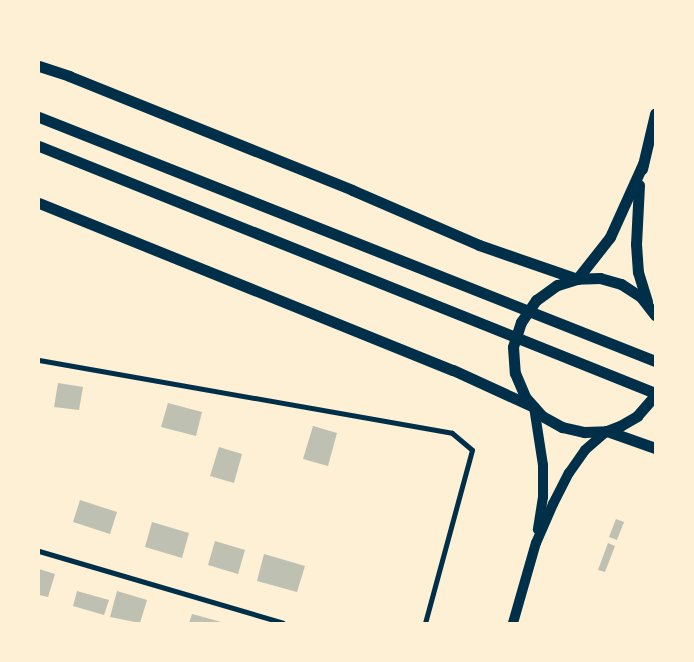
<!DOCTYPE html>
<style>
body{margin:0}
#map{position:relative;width:694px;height:662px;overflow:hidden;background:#fdf0d5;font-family:Ubuntu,sans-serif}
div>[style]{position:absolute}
.building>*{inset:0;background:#bec0b2}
.minor>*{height:5px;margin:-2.5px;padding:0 2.5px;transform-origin:2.5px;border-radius:2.5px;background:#003049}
.secondary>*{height:10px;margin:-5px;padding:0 5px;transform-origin:5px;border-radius:5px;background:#003049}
.primary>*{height:11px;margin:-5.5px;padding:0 5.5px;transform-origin:5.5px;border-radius:5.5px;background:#003049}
span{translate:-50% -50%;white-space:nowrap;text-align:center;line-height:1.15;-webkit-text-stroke:4px #fdf0d5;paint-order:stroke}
.frame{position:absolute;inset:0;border:40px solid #fdf0d5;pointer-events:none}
</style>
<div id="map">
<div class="building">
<i style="clip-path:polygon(58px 383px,83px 387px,79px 410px,54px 407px)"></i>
<i style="clip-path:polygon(168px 403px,202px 412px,196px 436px,161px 427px)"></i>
<i style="clip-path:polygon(313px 426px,337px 433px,328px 466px,303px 459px)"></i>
<i style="clip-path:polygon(219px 447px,242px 454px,234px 483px,210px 476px)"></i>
<i style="clip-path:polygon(80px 500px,117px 512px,110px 534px,73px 522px)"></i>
<i style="clip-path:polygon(616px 519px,624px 522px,617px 540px,609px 537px)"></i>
<i style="clip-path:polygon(152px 522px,189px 533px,182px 558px,145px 547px)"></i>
<i style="clip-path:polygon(215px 541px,245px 550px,238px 574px,208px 565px)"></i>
<i style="clip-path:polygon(608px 543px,615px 546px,605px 572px,598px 570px)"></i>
<i style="clip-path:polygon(264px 554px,305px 566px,297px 592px,257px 581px)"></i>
<i style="clip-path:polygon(39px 569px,55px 574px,48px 597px,39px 595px)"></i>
<i style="clip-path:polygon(77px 591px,109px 600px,104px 615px,73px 606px)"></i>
<i style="clip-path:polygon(117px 591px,147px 600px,140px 623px,110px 617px)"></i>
<i style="clip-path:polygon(192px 614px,225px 623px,189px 623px)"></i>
</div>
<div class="minor">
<i style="left:39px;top:360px;width:419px;rotate:10deg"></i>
<i style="left:452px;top:433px;width:26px;rotate:40deg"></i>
<i style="left:472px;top:450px;width:179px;rotate:105.2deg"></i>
<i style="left:39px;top:551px;width:254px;rotate:16.4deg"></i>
</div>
<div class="secondary">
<i style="left:534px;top:407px;width:59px;rotate:81.2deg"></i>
<i style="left:543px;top:465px;width:32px;rotate:90deg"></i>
<i style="left:543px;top:497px;width:33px;rotate:99deg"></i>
<i style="left:513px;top:623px;width:83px;rotate:-74deg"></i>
<i style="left:536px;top:543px;width:43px;rotate:-66.4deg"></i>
<i style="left:553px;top:504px;width:35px;rotate:-63deg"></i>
<i style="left:569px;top:473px;width:28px;rotate:-55deg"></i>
<i style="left:585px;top:450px;width:29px;rotate:-41deg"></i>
</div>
<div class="primary">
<i style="left:39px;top:66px;width:32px;rotate:18deg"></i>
<i style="left:69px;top:76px;width:305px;rotate:21.9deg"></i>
<i style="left:352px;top:190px;width:138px;rotate:23.4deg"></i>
<i style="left:479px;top:245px;width:104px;rotate:19.1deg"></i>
<i style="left:577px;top:279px;width:53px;rotate:-51.8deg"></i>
<i style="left:610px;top:237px;width:80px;rotate:-65.7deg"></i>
<i style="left:39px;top:117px;width:663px;rotate:21.61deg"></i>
<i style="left:39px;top:146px;width:664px;rotate:21.85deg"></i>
<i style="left:642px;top:169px;width:57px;rotate:-76.7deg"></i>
<i style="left:639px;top:185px;width:59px;rotate:92.9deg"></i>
<i style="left:636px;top:244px;width:28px;rotate:86deg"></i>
<i style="left:638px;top:272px;width:31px;rotate:73deg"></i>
<i style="left:39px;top:203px;width:446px;rotate:22deg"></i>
<i style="left:453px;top:370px;width:89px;rotate:24.6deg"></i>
<i style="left:655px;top:315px;width:23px;rotate:-128deg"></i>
<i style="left:641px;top:297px;width:24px;rotate:-147deg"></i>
<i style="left:621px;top:284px;width:22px;rotate:-164deg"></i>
<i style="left:600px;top:278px;width:23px;rotate:178deg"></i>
<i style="left:577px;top:279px;width:21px;rotate:163deg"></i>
<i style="left:557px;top:285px;width:26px;rotate:144deg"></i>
<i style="left:536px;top:300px;width:27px;rotate:124deg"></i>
<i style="left:521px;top:322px;width:26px;rotate:108deg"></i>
<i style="left:513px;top:347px;width:26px;rotate:86deg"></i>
<i style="left:515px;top:373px;width:26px;rotate:67deg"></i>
<i style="left:525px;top:397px;width:25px;rotate:48deg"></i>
<i style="left:542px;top:416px;width:23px;rotate:29deg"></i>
<i style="left:562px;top:427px;width:23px;rotate:13deg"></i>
<i style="left:584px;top:432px;width:23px;rotate:-2deg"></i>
<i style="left:607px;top:431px;width:14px;rotate:-21deg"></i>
<i style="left:620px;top:426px;width:20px;rotate:-30deg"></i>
<i style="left:637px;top:416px;width:28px;rotate:-49deg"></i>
<i style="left:607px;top:431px;width:51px;rotate:19.5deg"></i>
</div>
<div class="frame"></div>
</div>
